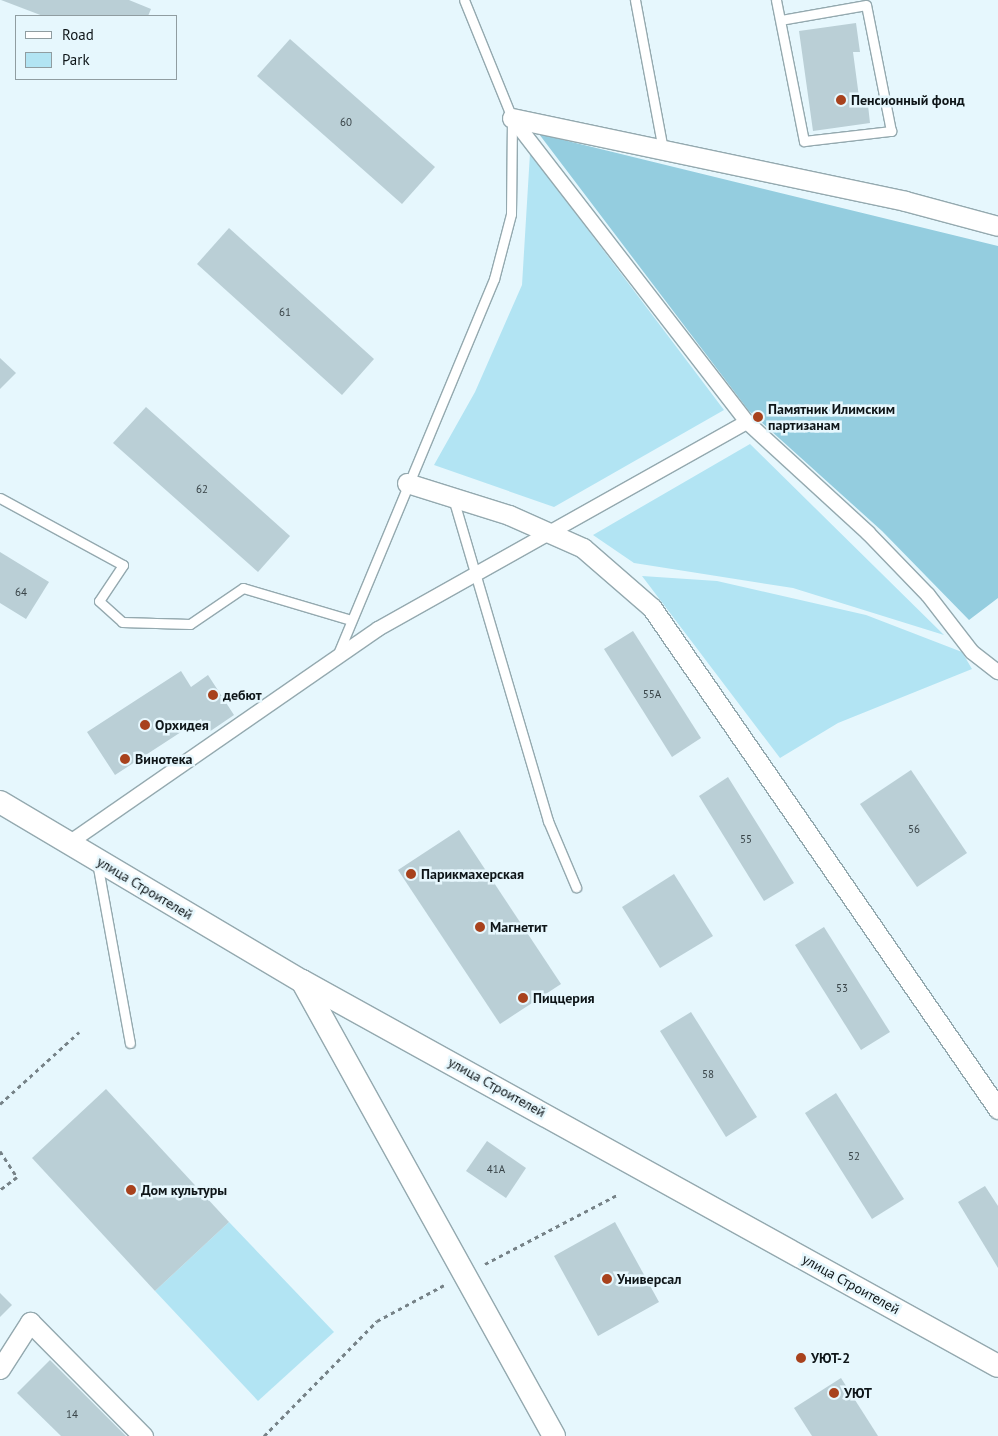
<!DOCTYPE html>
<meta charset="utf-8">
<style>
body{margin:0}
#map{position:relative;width:998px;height:1436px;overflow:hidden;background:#e6f7fd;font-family:"PT Sans",sans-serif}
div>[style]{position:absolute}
.green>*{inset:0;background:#b2e4f3}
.forest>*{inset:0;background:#94cddf}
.building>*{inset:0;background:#bacfd6}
.path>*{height:3px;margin-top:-1.5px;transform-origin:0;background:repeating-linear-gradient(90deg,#768287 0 4px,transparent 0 8px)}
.roads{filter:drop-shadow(1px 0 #94a9af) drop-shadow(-1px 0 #94a9af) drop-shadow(0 1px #94a9af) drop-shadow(0 -1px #94a9af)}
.service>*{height:9px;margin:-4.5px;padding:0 4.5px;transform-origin:4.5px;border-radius:4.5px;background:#fff}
.pedestrian>*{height:14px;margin:-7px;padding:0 7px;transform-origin:7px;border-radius:7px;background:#fff}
.minor>*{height:19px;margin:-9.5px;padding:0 9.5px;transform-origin:9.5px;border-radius:9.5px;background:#fff}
.tertiary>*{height:22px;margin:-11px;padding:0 11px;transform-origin:11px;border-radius:11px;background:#fff}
.dots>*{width:14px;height:14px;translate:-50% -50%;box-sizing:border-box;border:2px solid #e6f7fd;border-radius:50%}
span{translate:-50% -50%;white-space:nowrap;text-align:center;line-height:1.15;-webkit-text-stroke:5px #e6f7fd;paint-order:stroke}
.number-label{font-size:11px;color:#394448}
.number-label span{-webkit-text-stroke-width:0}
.poi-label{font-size:14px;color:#0e1518;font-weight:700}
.left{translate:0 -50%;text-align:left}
.street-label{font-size:14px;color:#0e1518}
.legend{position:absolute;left:15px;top:15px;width:162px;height:65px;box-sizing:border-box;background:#e6f7fd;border:1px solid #909da1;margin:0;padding:6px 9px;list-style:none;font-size:15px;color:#0e1518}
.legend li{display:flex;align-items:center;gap:10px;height:25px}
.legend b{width:25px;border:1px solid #909da1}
</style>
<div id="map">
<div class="green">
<i style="clip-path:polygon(530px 153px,724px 410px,554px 507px,434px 465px,475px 392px,522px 285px)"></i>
<i style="clip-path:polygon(750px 444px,944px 635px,793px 588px,634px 563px,593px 535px)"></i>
<i style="clip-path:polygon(642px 576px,717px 581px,866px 615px,962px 652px,972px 669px,838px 723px,780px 758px)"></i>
<i style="clip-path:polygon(229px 1222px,334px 1332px,258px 1401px,155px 1291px)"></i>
</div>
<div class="forest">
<i style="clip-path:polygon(539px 134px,998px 246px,998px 598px,969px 620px,882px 531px,749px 411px)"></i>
</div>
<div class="building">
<i style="clip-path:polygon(1px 0,129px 0,151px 9px,148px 16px,43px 16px)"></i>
<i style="clip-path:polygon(856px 23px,860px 52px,853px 52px,859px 97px,867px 96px,870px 123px,813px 131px,799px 31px)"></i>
<i style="clip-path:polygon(290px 39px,435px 167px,402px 204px,257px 76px)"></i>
<i style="clip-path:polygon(229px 228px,374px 359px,342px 395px,197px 264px)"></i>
<i style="clip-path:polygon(0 358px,16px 373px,0 389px)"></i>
<i style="clip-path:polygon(146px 407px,290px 536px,258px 572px,113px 443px)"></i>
<i style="clip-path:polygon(0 552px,49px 582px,26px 619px,0 603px)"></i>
<i style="clip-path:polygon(633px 631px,701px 738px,672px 757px,604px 649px)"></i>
<i style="clip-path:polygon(181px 671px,191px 687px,208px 675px,234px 715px,209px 732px,201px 719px,115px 775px,87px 732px)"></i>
<i style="clip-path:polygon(911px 770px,967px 853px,917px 887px,860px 804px)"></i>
<i style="clip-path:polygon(728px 777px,794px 883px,764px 901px,699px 796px)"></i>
<i style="clip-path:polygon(459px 830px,561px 984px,500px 1024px,398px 870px)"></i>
<i style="clip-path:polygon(674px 874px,713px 936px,660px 968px,622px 907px)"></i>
<i style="clip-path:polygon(824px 927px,890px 1032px,861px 1050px,795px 945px)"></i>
<i style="clip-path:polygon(691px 1012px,757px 1117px,726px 1137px,660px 1031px)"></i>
<i style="clip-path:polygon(106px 1089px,229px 1222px,155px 1291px,32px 1158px)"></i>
<i style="clip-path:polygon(836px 1093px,904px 1199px,872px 1219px,805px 1113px)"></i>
<i style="clip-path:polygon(487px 1141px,526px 1168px,506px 1198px,466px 1171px)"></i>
<i style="clip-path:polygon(985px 1186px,998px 1206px,998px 1268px,958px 1202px)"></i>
<i style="clip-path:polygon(615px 1222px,659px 1302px,598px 1336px,554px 1256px)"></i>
<i style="clip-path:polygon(0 1293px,12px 1305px,0 1317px)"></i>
<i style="clip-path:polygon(50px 1360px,126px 1436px,61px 1436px,17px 1393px)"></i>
<i style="clip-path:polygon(841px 1378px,878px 1436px,812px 1436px,794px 1408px)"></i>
</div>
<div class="path">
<i style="left:0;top:1104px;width:107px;rotate:-42.3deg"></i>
<i style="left:0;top:1151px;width:31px;rotate:57deg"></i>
<i style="left:17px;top:1177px;width:21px;rotate:143deg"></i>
<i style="left:485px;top:1264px;width:151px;rotate:-27.6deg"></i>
<i style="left:264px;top:1436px;width:161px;rotate:-45.5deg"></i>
<i style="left:377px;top:1321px;width:76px;rotate:-28.2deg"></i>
</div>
<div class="roads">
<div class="service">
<i style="left:635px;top:0;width:153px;rotate:79.4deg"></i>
<i style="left:776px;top:0;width:144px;rotate:78.8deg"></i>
<i style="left:804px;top:141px;width:88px;rotate:-6.6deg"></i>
<i style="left:891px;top:131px;width:128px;rotate:-101.2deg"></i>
<i style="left:866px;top:5px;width:86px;rotate:170deg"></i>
<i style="left:0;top:498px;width:140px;rotate:28.6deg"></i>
<i style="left:123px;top:565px;width:43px;rotate:123.7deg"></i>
<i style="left:99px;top:601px;width:31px;rotate:42deg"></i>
<i style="left:122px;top:622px;width:68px;rotate:1.7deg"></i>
<i style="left:190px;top:624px;width:64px;rotate:-34.2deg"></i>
<i style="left:243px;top:588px;width:113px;rotate:16.5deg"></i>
<i style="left:453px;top:498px;width:337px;rotate:73.6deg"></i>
<i style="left:548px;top:821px;width:72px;rotate:67deg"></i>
<i style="left:337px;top:656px;width:408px;rotate:-67.4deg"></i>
<i style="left:494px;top:279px;width:67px;rotate:-75.3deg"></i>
<i style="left:511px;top:214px;width:96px;rotate:-89.4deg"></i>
<i style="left:512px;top:118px;width:127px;rotate:-112.1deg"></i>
<i style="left:97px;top:862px;width:184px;rotate:79.7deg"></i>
</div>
<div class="pedestrian">
<i style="left:747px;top:422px;width:164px;rotate:42.5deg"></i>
<i style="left:868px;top:533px;width:86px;rotate:45.9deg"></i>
<i style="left:928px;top:595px;width:72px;rotate:52.3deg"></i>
<i style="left:972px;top:652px;width:33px;rotate:38deg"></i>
<i style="left:69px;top:843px;width:376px;rotate:-34.7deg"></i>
<i style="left:378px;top:629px;width:423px;rotate:-29.3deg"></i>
<i style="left:747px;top:422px;width:384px;rotate:-127.7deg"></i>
</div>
<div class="minor">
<i style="left:512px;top:118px;width:402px;rotate:11.9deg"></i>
<i style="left:905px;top:201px;width:96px;rotate:15deg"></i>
<i style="left:407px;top:483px;width:107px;rotate:17.4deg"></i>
<i style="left:509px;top:515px;width:81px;rotate:24deg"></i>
<i style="left:583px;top:548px;width:91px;rotate:41deg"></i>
<i style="left:652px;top:608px;width:609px;rotate:55.37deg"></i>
<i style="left:0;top:1369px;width:56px;rotate:-57.4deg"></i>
<i style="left:30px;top:1322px;width:161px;rotate:45.3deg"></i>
</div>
<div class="tertiary">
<i style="left:0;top:802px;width:351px;rotate:30.7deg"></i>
<i style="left:302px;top:981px;width:795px;rotate:28.95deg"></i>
<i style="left:302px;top:981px;width:520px;rotate:61.02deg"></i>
</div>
</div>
<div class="dots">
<i style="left:841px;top:100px;background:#a8421d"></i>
<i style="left:758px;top:417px;background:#a8421d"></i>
<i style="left:213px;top:695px;background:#a8421d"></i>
<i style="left:145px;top:725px;background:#a8421d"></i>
<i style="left:125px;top:759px;background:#a8421d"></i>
<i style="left:411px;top:874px;background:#a8421d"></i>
<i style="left:480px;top:927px;background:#a8421d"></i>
<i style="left:523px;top:998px;background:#a8421d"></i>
<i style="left:131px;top:1190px;background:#a8421d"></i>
<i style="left:607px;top:1279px;background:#a8421d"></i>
<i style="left:801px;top:1358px;background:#a8421d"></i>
<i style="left:834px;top:1393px;background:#a8421d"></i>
</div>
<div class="number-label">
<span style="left:346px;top:122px">60</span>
<span style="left:285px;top:312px">61</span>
<span style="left:202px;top:489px">62</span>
<span style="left:21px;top:592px">64</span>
<span style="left:652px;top:694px">55А</span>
<span style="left:914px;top:829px">56</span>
<span style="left:746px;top:839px">55</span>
<span style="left:842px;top:988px">53</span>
<span style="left:708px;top:1074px">58</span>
<span style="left:854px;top:1156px">52</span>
<span style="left:496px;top:1169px">41А</span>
<span style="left:72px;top:1414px">14</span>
</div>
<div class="poi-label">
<span class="left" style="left:851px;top:100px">Пенсионный фонд</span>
<span class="left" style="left:768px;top:417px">Памятник Илимским<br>партизанам</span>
<span class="left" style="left:223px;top:695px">дебют</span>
<span class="left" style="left:155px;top:725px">Орхидея</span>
<span class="left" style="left:135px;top:759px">Винотека</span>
<span class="left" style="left:421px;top:874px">Парикмахерская</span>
<span class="left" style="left:490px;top:927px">Магнетит</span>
<span class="left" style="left:533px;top:998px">Пиццерия</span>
<span class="left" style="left:141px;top:1190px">Дом культуры</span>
<span class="left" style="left:617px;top:1279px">Универсал</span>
<span class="left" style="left:811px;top:1358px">УЮТ-2</span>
<span class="left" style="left:844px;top:1393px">УЮТ</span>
</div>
<div class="street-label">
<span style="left:145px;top:888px;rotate:31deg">улица Строителей</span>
<span style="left:497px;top:1087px;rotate:29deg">улица Строителей</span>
<span style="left:851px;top:1284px;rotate:29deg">улица Строителей</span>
</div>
<ul class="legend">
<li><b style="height:6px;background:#fff"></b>Road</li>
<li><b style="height:14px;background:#b2e4f3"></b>Park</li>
</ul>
</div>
